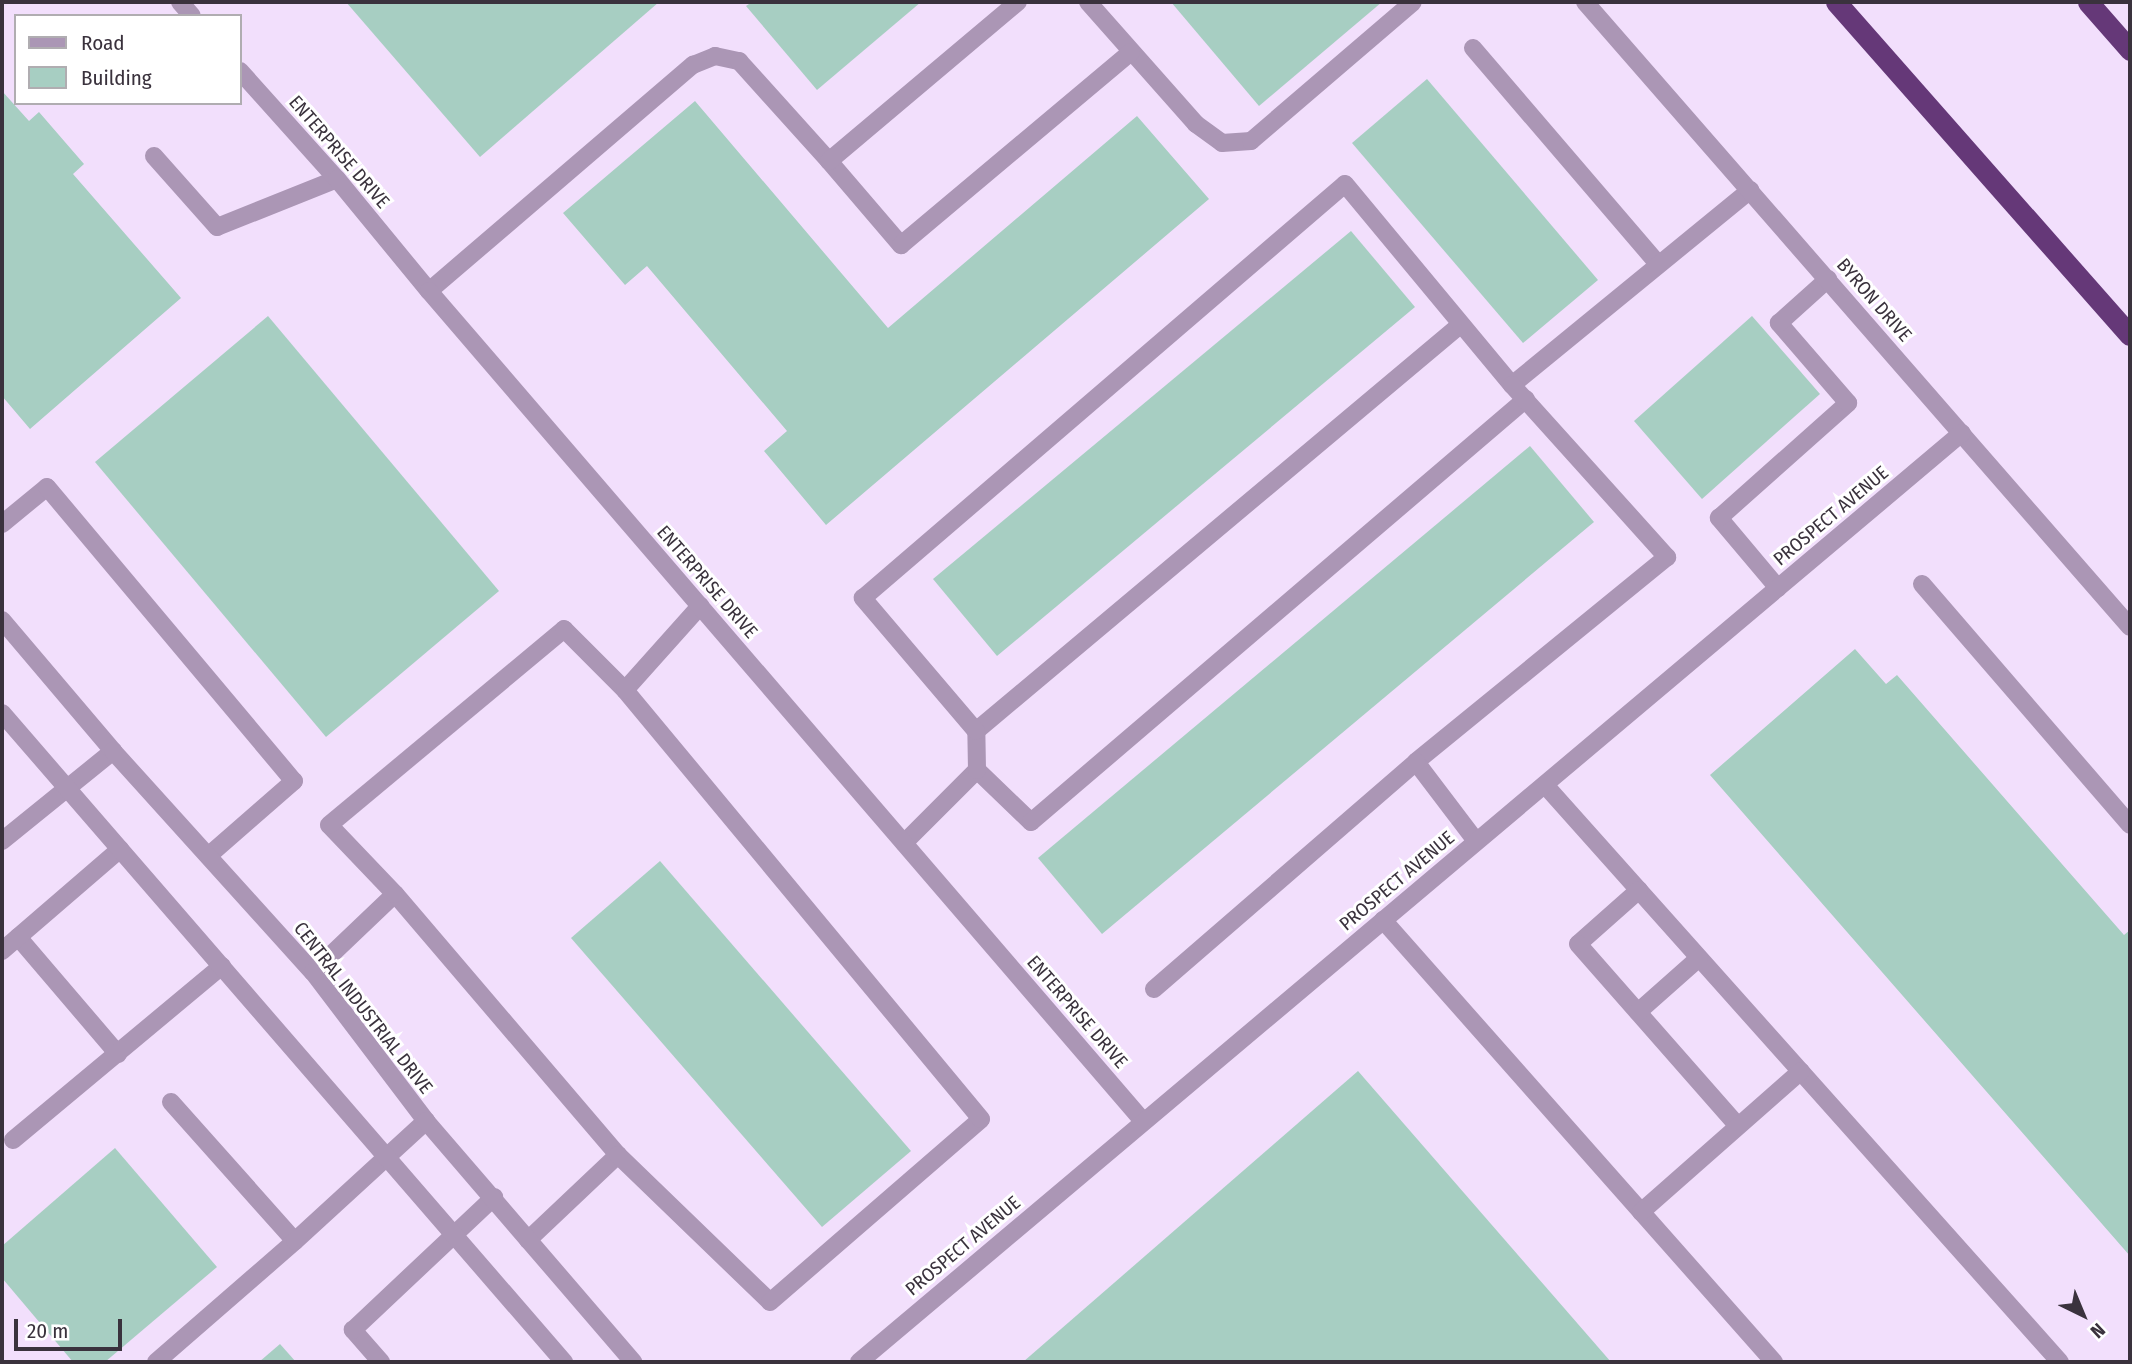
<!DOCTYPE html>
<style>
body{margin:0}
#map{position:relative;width:2132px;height:1364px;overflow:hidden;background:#f2dffc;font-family:"Fira Sans Condensed",sans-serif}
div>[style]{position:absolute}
.building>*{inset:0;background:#a7cec2}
.lane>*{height:18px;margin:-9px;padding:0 9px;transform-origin:9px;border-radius:9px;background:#ab96b5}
.street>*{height:18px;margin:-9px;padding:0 9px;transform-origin:9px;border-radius:9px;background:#ab96b5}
.highway>*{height:21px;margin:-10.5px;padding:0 10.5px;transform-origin:10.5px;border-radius:10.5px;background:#653878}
span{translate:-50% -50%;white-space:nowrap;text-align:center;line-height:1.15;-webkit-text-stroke:6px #fff;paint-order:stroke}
.street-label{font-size:19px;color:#3a323d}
.frame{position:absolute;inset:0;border:4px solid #3a323d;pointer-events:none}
.legend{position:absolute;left:14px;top:14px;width:228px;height:91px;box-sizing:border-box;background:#fff;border:2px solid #b0adb1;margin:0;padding:9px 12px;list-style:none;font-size:21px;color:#3a323d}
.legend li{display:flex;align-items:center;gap:14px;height:35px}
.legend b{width:35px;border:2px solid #b0adb1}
.north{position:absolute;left:2048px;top:1280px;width:70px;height:70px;-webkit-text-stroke:5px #fff;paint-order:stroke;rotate:137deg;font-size:19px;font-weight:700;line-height:28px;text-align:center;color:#3a323d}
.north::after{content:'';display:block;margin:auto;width:24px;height:32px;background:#3a323d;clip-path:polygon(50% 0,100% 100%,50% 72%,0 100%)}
.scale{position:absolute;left:14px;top:1319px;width:108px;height:32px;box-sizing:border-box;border:4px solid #3a323d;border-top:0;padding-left:9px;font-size:21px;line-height:24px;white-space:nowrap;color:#3a323d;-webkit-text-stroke:5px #fff;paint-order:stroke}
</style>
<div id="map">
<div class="building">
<i style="clip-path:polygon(346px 2px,659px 2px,480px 157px)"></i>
<i style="clip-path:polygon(752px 2px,921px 2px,817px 90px,746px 6px)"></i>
<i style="clip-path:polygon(1171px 2px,1382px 2px,1259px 106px)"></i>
<i style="clip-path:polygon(1427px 79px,1598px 280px,1523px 343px,1352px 143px)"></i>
<i style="clip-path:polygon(2px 91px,29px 121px,39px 112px,84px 164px,73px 174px,181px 298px,30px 429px,2px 396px)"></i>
<i style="clip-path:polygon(695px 101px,888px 328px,1137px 116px,1209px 199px,826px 525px,764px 451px,787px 431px,647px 266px,625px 285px,563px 213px)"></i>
<i style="clip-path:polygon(1351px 231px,1415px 307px,997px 656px,933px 579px)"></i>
<i style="clip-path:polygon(268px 316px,499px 591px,326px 737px,95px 462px)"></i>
<i style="clip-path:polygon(1752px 316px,1820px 394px,1702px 499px,1634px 421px)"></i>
<i style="clip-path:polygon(1530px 446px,1594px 522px,1102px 934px,1038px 858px)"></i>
<i style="clip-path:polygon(1855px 649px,1886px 684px,1897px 675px,2124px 935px,2130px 930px,2130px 1256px,1710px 775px)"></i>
<i style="clip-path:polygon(660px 861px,911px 1151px,822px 1227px,571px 938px)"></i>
<i style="clip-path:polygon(1358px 1071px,1611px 1362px,1023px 1362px)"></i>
<i style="clip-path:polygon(115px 1148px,217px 1267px,105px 1362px,73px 1362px,2px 1278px,2px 1246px)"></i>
<i style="clip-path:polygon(280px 1344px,296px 1362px,259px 1362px)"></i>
</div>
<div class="lane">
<i style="left:1088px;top:2px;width:163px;rotate:48.5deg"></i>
<i style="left:1196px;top:124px;width:32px;rotate:36deg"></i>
<i style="left:1222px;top:143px;width:29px;rotate:-4deg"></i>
<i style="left:1251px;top:141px;width:213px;rotate:-40.6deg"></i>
<i style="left:1473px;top:48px;width:283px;rotate:49.4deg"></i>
<i style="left:154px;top:156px;width:95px;rotate:48.4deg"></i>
<i style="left:217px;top:227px;width:129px;rotate:-21.8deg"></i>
<i style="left:829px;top:161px;width:111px;rotate:49.4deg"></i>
<i style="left:901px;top:245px;width:300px;rotate:-40deg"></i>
<i style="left:429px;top:291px;width:348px;rotate:-40.6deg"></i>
<i style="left:693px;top:65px;width:24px;rotate:-22deg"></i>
<i style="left:715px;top:56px;width:25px;rotate:12deg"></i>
<i style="left:739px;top:61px;width:135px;rotate:48deg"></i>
<i style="left:829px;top:161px;width:247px;rotate:-40.1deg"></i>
<i style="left:1512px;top:385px;width:308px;rotate:-39.3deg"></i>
<i style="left:2px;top:524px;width:58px;rotate:-39.4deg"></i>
<i style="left:47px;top:487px;width:384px;rotate:50deg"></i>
<i style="left:294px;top:781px;width:114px;rotate:138.9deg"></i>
<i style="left:1922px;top:584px;width:318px;rotate:49.2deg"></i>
<i style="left:1778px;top:588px;width:92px;rotate:-130.1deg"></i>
<i style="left:1719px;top:518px;width:173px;rotate:-41.7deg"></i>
<i style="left:1848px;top:403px;width:106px;rotate:-130.8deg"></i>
<i style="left:1779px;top:323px;width:66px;rotate:-41.9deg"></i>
<i style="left:976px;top:731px;width:632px;rotate:-39.99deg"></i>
<i style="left:977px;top:770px;width:75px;rotate:43.9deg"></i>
<i style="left:1031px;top:822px;width:651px;rotate:-40.52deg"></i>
<i style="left:1545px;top:785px;width:773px;rotate:48.25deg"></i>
<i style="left:2px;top:841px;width:143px;rotate:-39deg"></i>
<i style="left:904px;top:843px;width:103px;rotate:-45deg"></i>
<i style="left:977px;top:770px;width:39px;rotate:-91deg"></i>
<i style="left:976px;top:731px;width:175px;rotate:-130.4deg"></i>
<i style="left:863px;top:598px;width:635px;rotate:-40.66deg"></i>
<i style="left:1345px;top:184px;width:261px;rotate:50.3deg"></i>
<i style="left:1512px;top:385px;width:232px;rotate:48deg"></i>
<i style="left:1667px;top:557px;width:324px;rotate:140.8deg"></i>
<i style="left:1416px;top:762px;width:99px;rotate:52.8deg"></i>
<i style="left:1639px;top:890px;width:81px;rotate:138.5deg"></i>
<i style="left:1578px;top:944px;width:242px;rotate:48.7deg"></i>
<i style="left:1383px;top:920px;width:590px;rotate:48.5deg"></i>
<i style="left:18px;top:937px;width:154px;rotate:49.5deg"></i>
<i style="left:2px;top:951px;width:156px;rotate:-40.8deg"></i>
<i style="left:313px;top:972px;width:113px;rotate:-43.6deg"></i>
<i style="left:1154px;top:989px;width:347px;rotate:-40.9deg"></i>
<i style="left:1638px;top:1012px;width:81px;rotate:-41.5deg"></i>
<i style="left:171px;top:1102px;width:186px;rotate:48.3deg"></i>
<i style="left:13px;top:1140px;width:272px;rotate:-39.8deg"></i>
<i style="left:618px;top:1155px;width:343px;rotate:-130.5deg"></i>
<i style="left:395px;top:894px;width:95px;rotate:-133.7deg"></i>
<i style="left:329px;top:825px;width:306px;rotate:-39.8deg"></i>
<i style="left:564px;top:629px;width:86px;rotate:45deg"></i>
<i style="left:1641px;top:1212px;width:213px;rotate:-41.4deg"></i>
<i style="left:528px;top:1240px;width:124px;rotate:-43.4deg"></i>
<i style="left:618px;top:1155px;width:211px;rotate:44deg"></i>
<i style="left:770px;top:1302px;width:279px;rotate:-40.9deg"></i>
<i style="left:981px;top:1119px;width:557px;rotate:-129.69deg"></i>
<i style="left:625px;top:690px;width:113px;rotate:-48.2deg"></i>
<i style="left:156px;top:1362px;width:184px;rotate:-41deg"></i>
<i style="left:295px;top:1241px;width:178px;rotate:-42.5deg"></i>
<i style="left:381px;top:1362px;width:43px;rotate:-131.2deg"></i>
<i style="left:353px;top:1330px;width:194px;rotate:-43.3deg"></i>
</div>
<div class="street">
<i style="left:180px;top:2px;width:18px;rotate:49deg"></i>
<i style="left:1585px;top:2px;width:829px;rotate:48.91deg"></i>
<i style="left:240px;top:71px;width:145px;rotate:48.1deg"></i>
<i style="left:337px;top:179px;width:145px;rotate:50.6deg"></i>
<i style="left:429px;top:291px;width:1095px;rotate:49.3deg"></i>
<i style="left:2px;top:620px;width:172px;rotate:49.7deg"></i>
<i style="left:113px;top:751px;width:298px;rotate:47.9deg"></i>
<i style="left:313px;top:972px;width:187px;rotate:52.8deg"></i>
<i style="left:426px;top:1121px;width:318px;rotate:49.3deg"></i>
<i style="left:2px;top:713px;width:859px;rotate:49.11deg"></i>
<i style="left:859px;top:1362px;width:1442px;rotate:-40.11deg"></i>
</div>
<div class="highway">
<i style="left:1836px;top:2px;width:444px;rotate:48.6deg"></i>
<i style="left:2088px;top:2px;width:64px;rotate:48.8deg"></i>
</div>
<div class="street-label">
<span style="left:339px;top:152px;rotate:49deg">ENTERPRISE DRIVE</span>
<span style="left:1874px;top:300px;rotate:49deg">BYRON DRIVE</span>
<span style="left:1831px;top:516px;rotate:-40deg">PROSPECT AVENUE</span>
<span style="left:707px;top:582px;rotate:49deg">ENTERPRISE DRIVE</span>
<span style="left:1397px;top:881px;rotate:-40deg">PROSPECT AVENUE</span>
<span style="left:363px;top:1008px;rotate:52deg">CENTRAL INDUSTRIAL DRIVE</span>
<span style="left:1077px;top:1012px;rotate:49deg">ENTERPRISE DRIVE</span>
<span style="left:963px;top:1246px;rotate:-40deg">PROSPECT AVENUE</span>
</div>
<div class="frame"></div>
<ul class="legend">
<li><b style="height:9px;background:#ab96b5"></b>Road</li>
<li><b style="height:19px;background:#a7cec2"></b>Building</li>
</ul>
<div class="north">N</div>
<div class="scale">20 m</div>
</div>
